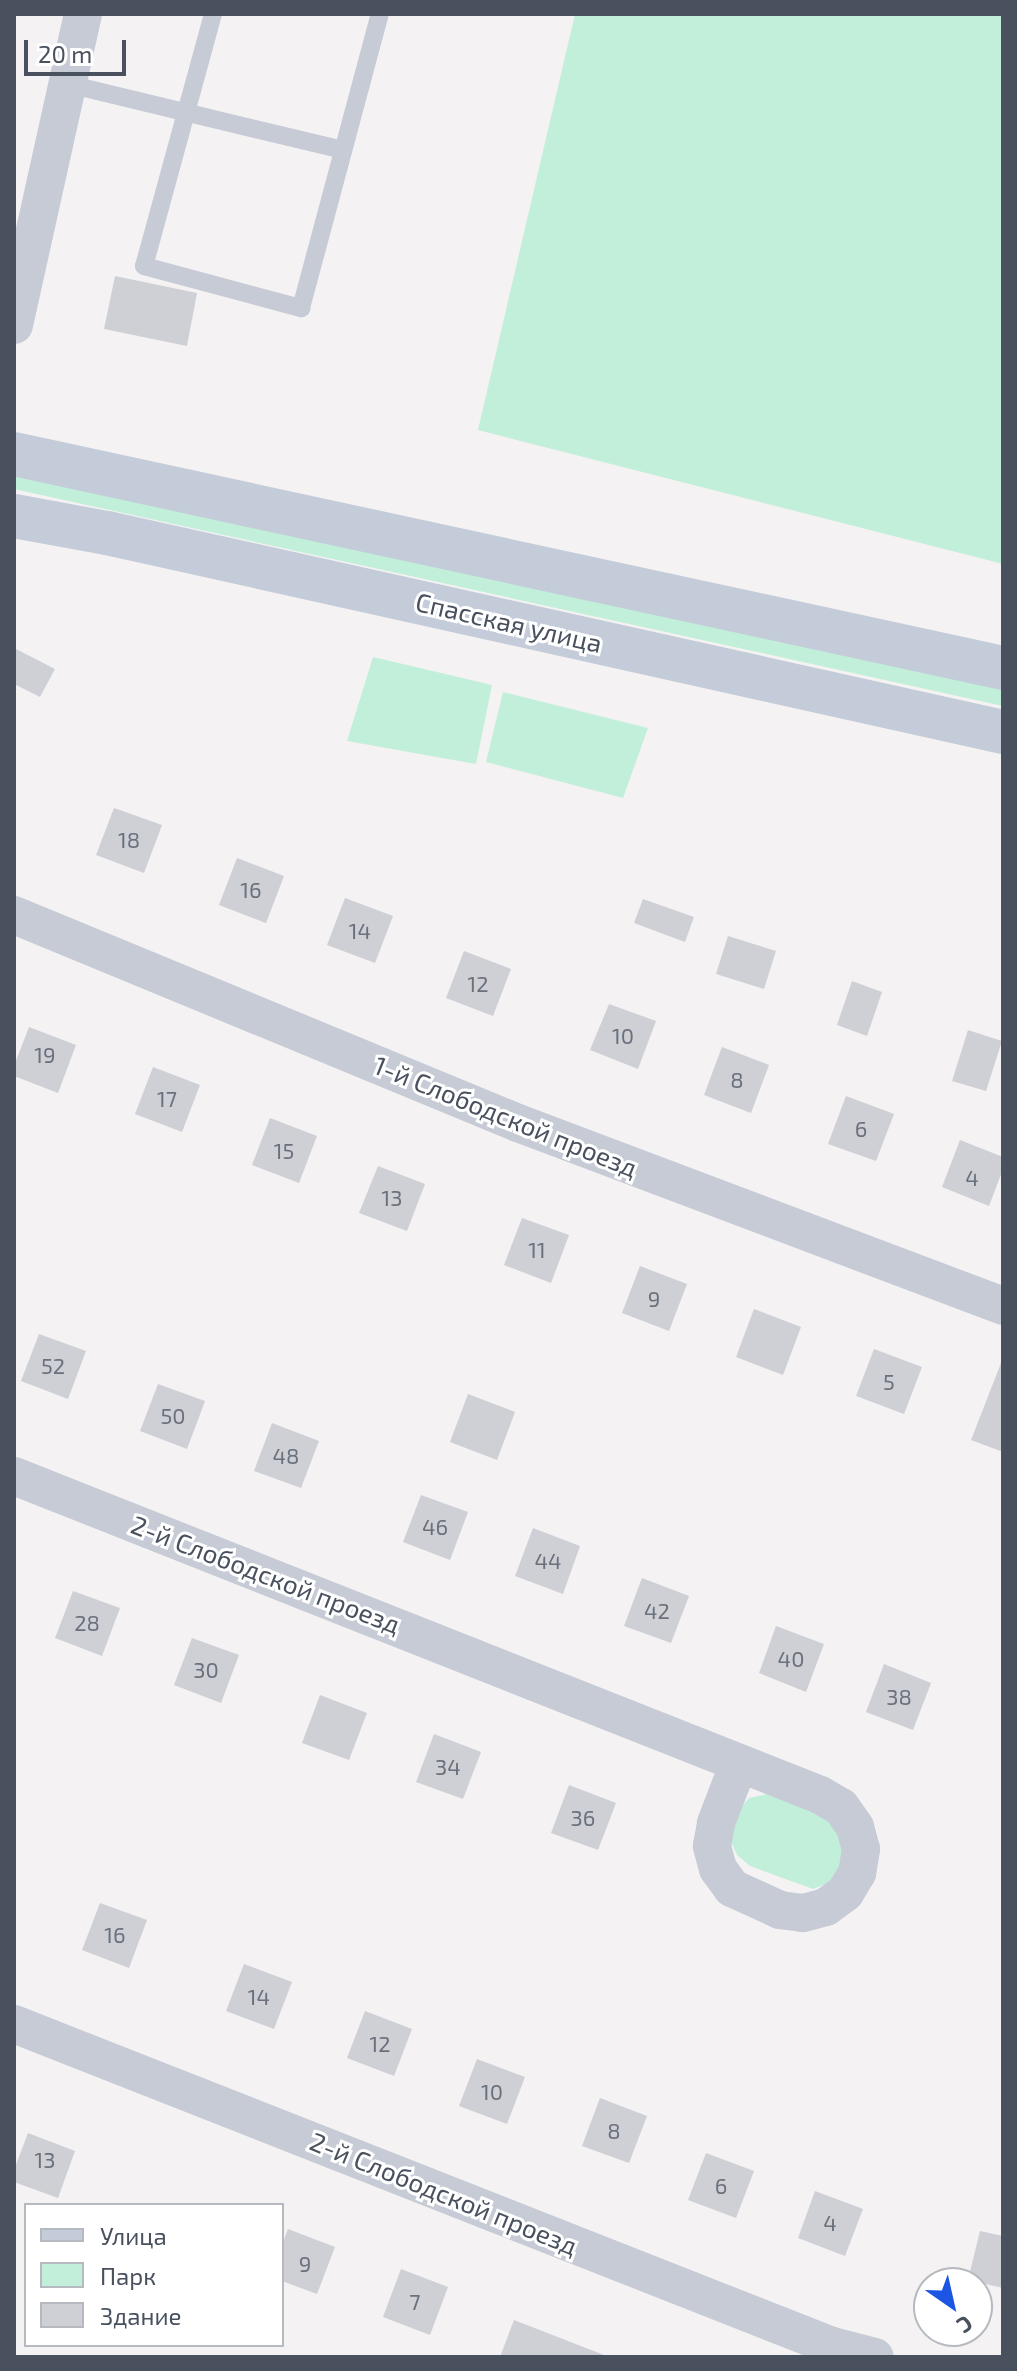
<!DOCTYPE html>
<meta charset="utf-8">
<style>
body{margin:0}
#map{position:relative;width:1017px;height:2371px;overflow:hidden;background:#f4f2f2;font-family:"Exo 2",sans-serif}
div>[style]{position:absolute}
.green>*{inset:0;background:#c2efda}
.building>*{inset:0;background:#ced0d6}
.lane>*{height:18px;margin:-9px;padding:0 9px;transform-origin:9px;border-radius:9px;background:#c6cbd6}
.street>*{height:38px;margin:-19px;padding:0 19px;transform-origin:19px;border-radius:19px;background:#c6cbd6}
.secondary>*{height:44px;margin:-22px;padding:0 22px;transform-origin:22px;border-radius:22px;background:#c5ccd9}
span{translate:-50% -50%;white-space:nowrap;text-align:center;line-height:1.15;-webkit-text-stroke:6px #fff;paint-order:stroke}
.number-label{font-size:22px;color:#6a717d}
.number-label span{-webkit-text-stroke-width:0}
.street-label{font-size:26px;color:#49515f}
.frame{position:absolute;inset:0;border:16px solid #49515f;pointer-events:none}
.legend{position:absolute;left:24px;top:2203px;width:260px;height:144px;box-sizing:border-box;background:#fff;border:2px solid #b6b9bf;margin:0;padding:10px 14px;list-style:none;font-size:24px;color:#49515f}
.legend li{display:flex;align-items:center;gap:16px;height:40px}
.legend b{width:40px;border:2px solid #b6b9bf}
.north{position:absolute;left:913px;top:2267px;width:80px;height:80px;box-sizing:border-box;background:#fff;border:2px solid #b6b9bf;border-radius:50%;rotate:146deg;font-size:22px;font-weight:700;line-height:32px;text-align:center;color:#49515f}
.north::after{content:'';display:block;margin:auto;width:28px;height:36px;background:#1c55e3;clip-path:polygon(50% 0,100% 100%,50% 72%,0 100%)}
.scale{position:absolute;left:24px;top:40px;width:102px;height:36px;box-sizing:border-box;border:4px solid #49515f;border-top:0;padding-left:10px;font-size:24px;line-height:28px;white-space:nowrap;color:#49515f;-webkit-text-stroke:6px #fff;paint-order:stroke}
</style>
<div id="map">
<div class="green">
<i style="clip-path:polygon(575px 14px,1003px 14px,1003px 564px,478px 430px)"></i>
<i style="clip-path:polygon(14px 466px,1003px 683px,1003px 706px,14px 489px)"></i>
<i style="clip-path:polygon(373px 657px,492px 685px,476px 764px,347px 741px)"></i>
<i style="clip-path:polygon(503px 692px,648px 728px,623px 798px,486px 762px)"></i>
<i style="clip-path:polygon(772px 1793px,828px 1813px,850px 1850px,833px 1881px,813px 1889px,750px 1866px,737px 1855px,729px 1837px,734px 1816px,749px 1798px)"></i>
</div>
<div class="building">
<i style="clip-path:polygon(115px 276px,197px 293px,187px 346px,104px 329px)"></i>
<i style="clip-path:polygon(14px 648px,55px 669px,40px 697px,14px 684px)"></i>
<i style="clip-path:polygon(114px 808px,162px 825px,144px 873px,96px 855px)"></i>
<i style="clip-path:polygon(237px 858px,284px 876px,266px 923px,219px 905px)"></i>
<i style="clip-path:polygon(345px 898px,393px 916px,375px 963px,327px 945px)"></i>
<i style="clip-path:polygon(643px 899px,694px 917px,685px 942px,634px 923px)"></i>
<i style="clip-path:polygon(728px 936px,776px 951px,764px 989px,716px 974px)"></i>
<i style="clip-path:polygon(464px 951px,511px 969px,493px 1016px,446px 998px)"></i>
<i style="clip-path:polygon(852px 981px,882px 992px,867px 1036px,837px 1025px)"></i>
<i style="clip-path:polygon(609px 1004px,656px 1021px,638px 1069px,590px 1050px)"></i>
<i style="clip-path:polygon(29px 1027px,76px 1045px,58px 1093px,14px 1076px,14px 1066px)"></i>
<i style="clip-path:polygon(968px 1030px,1002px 1041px,986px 1091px,952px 1081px)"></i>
<i style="clip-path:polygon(722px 1047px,769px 1065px,751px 1113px,704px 1095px)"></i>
<i style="clip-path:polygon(153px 1067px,200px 1085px,182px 1132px,135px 1114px)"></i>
<i style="clip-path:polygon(846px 1096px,894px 1114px,876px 1161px,828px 1144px)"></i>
<i style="clip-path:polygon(270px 1118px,317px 1136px,299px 1183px,252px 1165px)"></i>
<i style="clip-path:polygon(960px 1140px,1003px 1157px,1003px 1169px,989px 1206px,942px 1187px)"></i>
<i style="clip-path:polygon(378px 1166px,425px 1184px,407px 1231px,359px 1213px)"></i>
<i style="clip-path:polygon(522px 1218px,569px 1235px,551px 1283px,504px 1265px)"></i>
<i style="clip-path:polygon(640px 1266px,687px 1284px,669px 1331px,622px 1313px)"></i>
<i style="clip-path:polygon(754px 1309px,801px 1327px,783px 1375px,736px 1357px)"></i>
<i style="clip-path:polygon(39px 1334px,86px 1351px,68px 1399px,21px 1381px)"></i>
<i style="clip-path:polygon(874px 1349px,922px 1367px,904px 1414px,856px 1396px)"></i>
<i style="clip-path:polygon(1001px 1363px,1003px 1363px,1003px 1452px,971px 1440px)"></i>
<i style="clip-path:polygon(158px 1384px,205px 1401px,187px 1449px,140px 1431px)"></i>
<i style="clip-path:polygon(468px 1394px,515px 1412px,497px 1460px,450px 1442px)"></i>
<i style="clip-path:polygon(272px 1423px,319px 1441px,301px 1488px,254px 1471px)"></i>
<i style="clip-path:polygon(421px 1495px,468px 1512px,450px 1560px,403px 1542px)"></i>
<i style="clip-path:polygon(533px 1528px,580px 1546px,563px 1594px,515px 1576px)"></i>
<i style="clip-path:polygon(642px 1578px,689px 1596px,671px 1643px,624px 1626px)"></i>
<i style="clip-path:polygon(73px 1591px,120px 1608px,102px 1656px,55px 1638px)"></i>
<i style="clip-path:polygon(776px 1626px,824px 1644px,806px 1692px,759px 1673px)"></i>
<i style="clip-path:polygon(192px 1638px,239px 1655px,221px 1703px,174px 1685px)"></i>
<i style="clip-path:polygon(884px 1664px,931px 1683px,913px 1730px,866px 1712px)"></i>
<i style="clip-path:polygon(320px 1695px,367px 1713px,349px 1760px,302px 1743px)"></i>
<i style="clip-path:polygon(434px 1734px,481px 1752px,463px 1799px,416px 1782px)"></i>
<i style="clip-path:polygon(569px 1785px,616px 1803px,598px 1850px,551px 1833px)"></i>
<i style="clip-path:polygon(100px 1903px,147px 1920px,129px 1968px,82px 1950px)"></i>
<i style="clip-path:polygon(244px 1964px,292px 1982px,274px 2029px,226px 2011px)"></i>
<i style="clip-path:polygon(365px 2011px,412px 2029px,394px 2076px,347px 2058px)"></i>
<i style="clip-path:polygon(477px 2059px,525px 2077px,507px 2124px,459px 2106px)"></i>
<i style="clip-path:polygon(600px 2098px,647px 2116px,629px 2163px,582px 2146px)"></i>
<i style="clip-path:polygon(28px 2133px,75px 2151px,58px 2198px,14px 2182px,14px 2170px)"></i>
<i style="clip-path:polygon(706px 2153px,754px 2171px,736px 2218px,688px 2200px)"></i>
<i style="clip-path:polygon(815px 2191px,863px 2209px,845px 2256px,798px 2238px)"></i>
<i style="clip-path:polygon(288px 2229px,335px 2247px,317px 2294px,282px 2281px,282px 2245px)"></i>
<i style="clip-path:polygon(980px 2231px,1003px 2236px,1003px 2288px,968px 2280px)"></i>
<i style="clip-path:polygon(401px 2269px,448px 2287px,430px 2335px,383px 2317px)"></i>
<i style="clip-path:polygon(514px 2320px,604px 2355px,603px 2357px,500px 2357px)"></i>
</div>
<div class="lane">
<i style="left:213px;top:14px;width:261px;rotate:105.3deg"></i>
<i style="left:144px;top:266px;width:163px;rotate:15deg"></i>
<i style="left:301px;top:308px;width:304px;rotate:-75deg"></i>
<i style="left:68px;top:84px;width:283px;rotate:13.5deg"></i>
</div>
<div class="street">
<i style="left:14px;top:325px;width:319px;rotate:-77.5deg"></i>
<i style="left:14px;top:915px;width:545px;rotate:22.43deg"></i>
<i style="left:518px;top:1123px;width:518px;rotate:20.67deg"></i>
<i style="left:14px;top:1476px;width:867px;rotate:21.59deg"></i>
<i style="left:820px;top:1795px;width:24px;rotate:30deg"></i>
<i style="left:841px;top:1807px;width:24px;rotate:55deg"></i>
<i style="left:855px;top:1827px;width:23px;rotate:75deg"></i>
<i style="left:861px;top:1849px;width:24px;rotate:99deg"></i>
<i style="left:857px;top:1873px;width:23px;rotate:121deg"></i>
<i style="left:845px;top:1893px;width:24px;rotate:144deg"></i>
<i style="left:826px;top:1907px;width:24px;rotate:165deg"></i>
<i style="left:803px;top:1913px;width:23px;rotate:-173deg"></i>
<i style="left:780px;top:1910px;width:53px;rotate:-155.4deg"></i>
<i style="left:732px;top:1888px;width:24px;rotate:-126deg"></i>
<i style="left:718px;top:1869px;width:24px;rotate:-105deg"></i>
<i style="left:712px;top:1846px;width:23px;rotate:-80deg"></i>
<i style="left:716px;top:1823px;width:64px;rotate:-69deg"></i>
<i style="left:14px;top:2024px;width:879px;rotate:21.49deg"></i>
<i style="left:832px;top:2346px;width:44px;rotate:14.3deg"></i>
</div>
<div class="secondary">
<i style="left:14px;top:454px;width:1012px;rotate:12.21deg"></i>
<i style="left:14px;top:516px;width:95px;rotate:10.4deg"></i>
<i style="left:107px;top:533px;width:918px;rotate:12.52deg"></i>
</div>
<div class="number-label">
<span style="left:129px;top:840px">18</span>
<span style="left:251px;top:890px">16</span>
<span style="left:360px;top:931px">14</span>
<span style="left:478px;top:984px">12</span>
<span style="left:623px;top:1036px">10</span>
<span style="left:45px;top:1055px">19</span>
<span style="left:737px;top:1080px">8</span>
<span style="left:167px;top:1099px">17</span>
<span style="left:861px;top:1129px">6</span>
<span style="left:284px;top:1151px">15</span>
<span style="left:972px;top:1178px">4</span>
<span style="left:392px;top:1198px">13</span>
<span style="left:537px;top:1250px">11</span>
<span style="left:654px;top:1299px">9</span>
<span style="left:53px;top:1366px">52</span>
<span style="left:889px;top:1382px">5</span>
<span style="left:173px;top:1416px">50</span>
<span style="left:286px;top:1456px">48</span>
<span style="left:435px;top:1527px">46</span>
<span style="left:548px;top:1561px">44</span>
<span style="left:657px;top:1611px">42</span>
<span style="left:87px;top:1623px">28</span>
<span style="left:791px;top:1659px">40</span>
<span style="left:206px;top:1670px">30</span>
<span style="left:899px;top:1697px">38</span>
<span style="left:448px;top:1767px">34</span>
<span style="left:583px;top:1818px">36</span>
<span style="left:115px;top:1935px">16</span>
<span style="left:259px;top:1997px">14</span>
<span style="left:380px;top:2044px">12</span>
<span style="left:492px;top:2092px">10</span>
<span style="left:614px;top:2131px">8</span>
<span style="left:45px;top:2160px">13</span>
<span style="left:721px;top:2186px">6</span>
<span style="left:830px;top:2223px">4</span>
<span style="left:305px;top:2264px">9</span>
<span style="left:415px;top:2302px">7</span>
</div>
<div class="street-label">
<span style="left:509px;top:622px;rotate:13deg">Спасская улица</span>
<span style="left:506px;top:1116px;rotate:22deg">1-й Слободской проезд</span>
<span style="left:266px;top:1574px;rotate:21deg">2-й Слободской проезд</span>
<span style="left:444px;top:2193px;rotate:22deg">2-й Слободской проезд</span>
</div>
<div class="frame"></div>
<ul class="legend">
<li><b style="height:10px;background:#c5ccd9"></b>Улица</li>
<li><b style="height:22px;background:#c2efda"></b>Парк</li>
<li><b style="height:22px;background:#ced0d6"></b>Здание</li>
</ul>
<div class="north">С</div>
<div class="scale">20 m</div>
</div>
